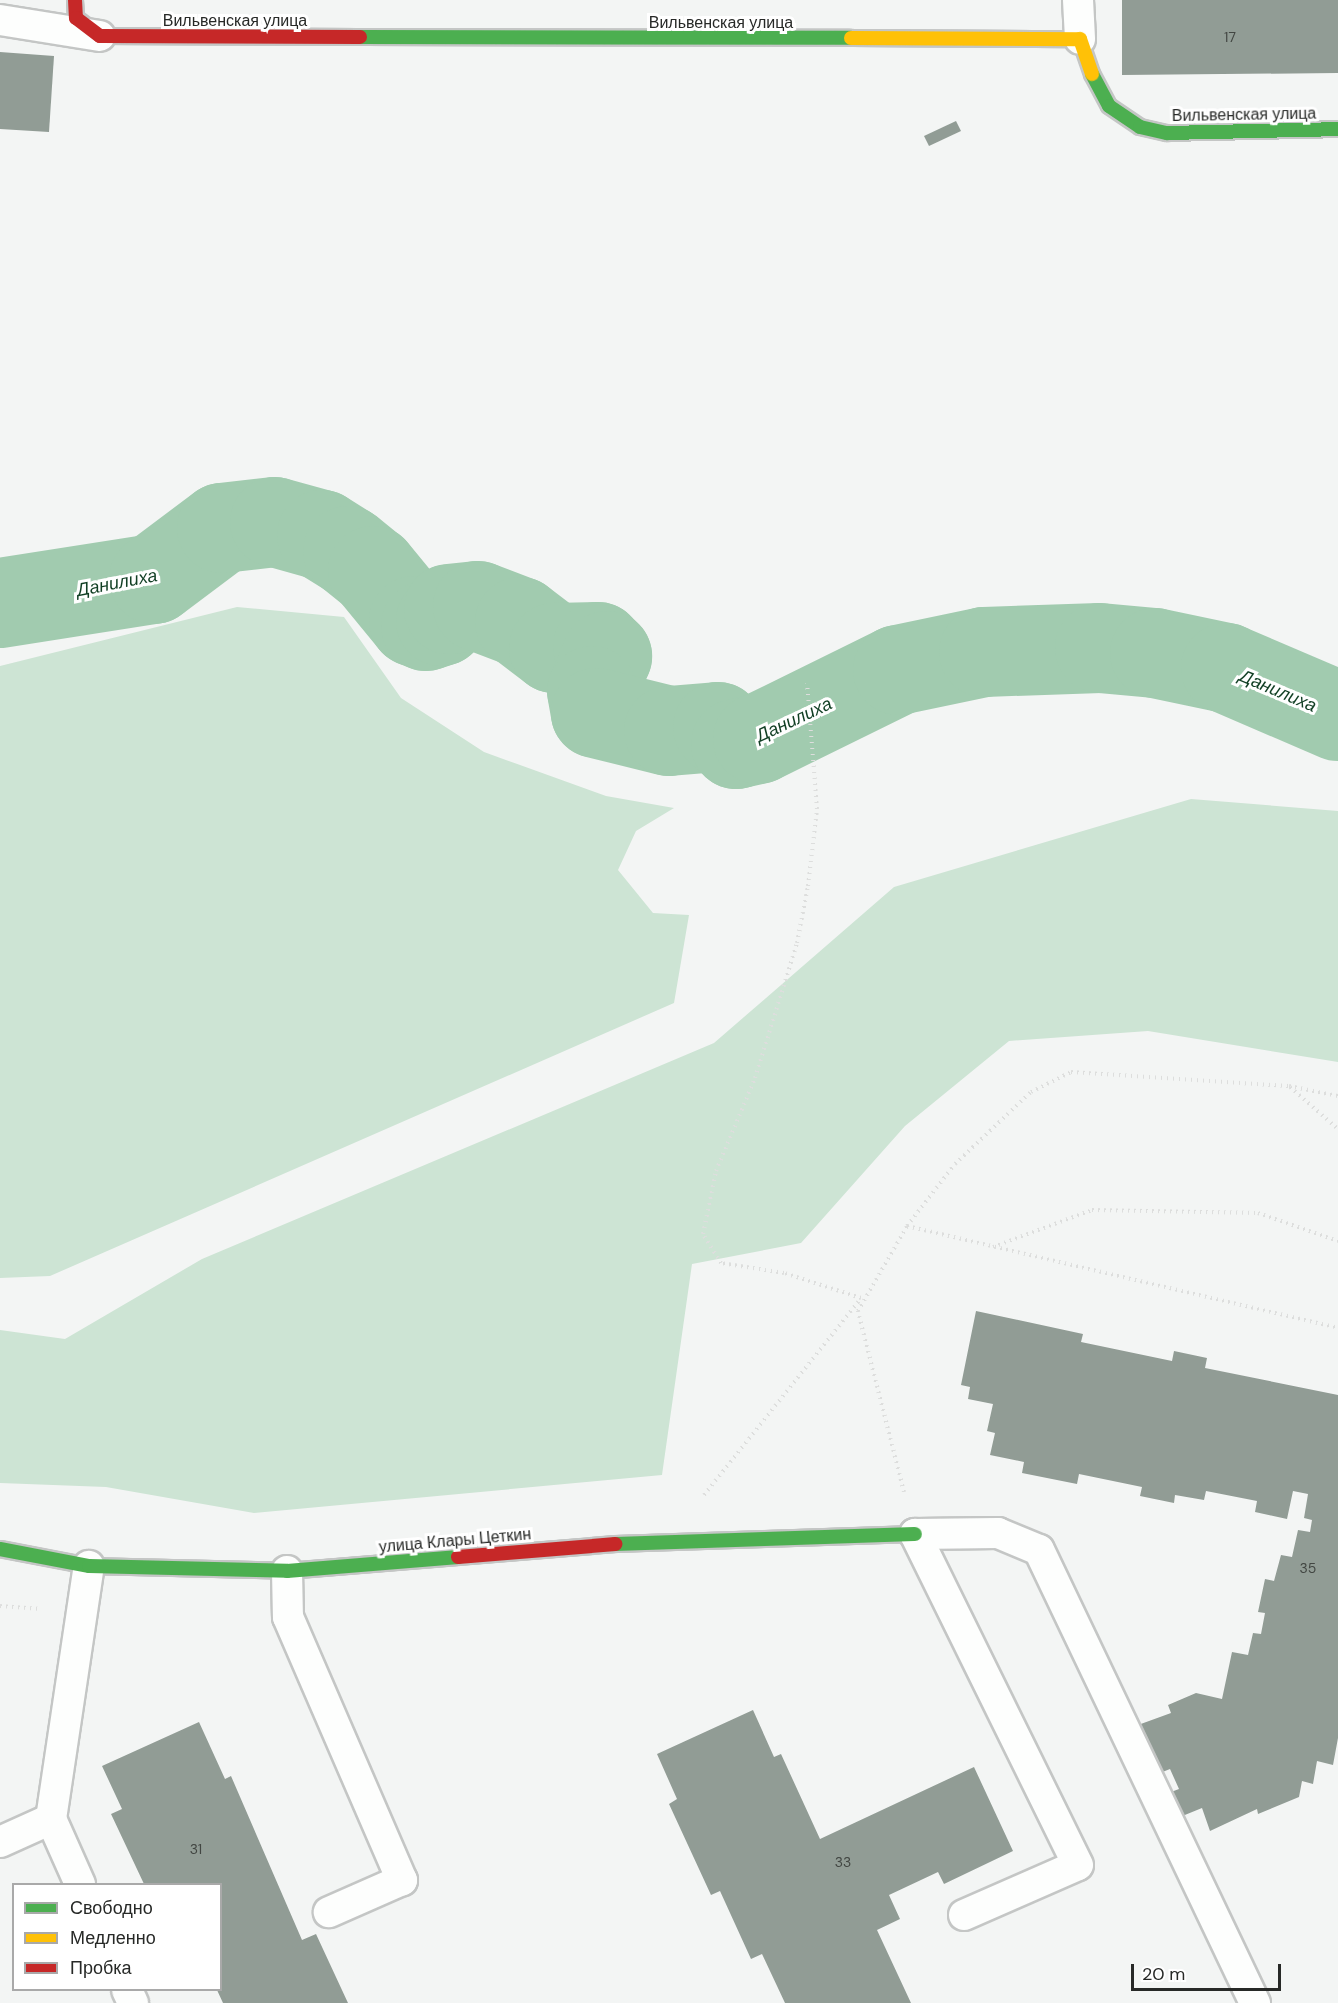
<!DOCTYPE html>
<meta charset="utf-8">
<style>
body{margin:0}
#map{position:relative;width:1338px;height:2003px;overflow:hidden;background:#f3f5f4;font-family:"DM Sans",sans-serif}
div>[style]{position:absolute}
.green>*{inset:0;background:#cde4d4}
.river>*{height:90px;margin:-45px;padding:0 45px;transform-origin:45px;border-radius:45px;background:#a1cbaf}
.building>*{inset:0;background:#919c95}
.path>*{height:4px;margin-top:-2px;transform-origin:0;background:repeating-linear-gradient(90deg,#dddedd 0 1.5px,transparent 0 6px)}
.roads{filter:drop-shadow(2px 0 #c4c6c5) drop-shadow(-2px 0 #c4c6c5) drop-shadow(0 2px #c4c6c5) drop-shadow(0 -2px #c4c6c5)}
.lane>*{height:30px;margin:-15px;padding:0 15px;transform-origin:15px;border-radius:15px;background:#fdfefd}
.fast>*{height:14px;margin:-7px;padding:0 7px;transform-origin:7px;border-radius:7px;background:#4caf50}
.slow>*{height:14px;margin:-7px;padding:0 7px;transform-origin:7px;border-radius:7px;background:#ffc107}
.jam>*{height:14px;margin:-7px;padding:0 7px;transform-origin:7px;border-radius:7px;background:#c62828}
span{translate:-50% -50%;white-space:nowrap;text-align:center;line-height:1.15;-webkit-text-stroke:6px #fff;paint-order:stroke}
.number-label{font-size:14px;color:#424642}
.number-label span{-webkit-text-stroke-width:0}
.street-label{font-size:16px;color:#272927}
.water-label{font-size:18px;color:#113f24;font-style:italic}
.legend{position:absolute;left:12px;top:1883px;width:210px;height:108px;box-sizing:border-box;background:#fff;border:2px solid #a9a9a9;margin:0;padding:8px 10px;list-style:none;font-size:18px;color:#272927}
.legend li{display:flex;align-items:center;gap:12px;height:30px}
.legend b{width:30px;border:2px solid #a9a9a9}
.scale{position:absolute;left:1131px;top:1964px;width:150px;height:27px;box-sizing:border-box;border:3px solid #272927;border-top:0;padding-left:8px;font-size:18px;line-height:21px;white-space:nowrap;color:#272927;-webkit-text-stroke:4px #fff;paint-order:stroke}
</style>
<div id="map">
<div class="green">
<i style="clip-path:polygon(237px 607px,344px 617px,401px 698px,484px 752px,606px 796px,674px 808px,636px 831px,618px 870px,653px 913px,689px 915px,674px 1003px,50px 1276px,0 1278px,0 666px)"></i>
<i style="clip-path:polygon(1191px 799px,1338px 811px,1338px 1062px,1148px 1031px,1009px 1041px,905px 1126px,801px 1243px,692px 1264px,662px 1475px,254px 1513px,106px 1487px,0 1483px,0 1330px,65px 1339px,202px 1259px,714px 1043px,894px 887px)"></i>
</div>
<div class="river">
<i style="left:0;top:603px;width:156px;rotate:-8.9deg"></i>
<i style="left:154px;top:579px;width:85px;rotate:-36.9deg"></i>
<i style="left:222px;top:528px;width:53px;rotate:-6.5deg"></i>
<i style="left:275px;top:522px;width:49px;rotate:15.5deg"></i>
<i style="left:322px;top:535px;width:31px;rotate:32deg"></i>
<i style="left:348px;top:551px;width:32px;rotate:39deg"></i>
<i style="left:373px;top:571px;width:65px;rotate:50.6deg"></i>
<i style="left:414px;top:621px;width:13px;rotate:23deg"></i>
<i style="left:426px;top:626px;width:16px;rotate:-18deg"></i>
<i style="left:441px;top:621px;width:14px;rotate:-56deg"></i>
<i style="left:449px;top:609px;width:29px;rotate:-6deg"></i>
<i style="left:478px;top:606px;width:45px;rotate:20.9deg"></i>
<i style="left:520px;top:622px;width:43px;rotate:37.4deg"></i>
<i style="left:554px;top:648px;width:44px;rotate:-1.3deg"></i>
<i style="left:598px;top:647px;width:13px;rotate:45deg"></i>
<i style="left:607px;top:656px;width:38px;rotate:113deg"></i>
<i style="left:592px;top:691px;width:22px;rotate:80deg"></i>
<i style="left:596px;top:713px;width:75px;rotate:13.9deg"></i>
<i style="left:669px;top:731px;width:49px;rotate:-4.7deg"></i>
<i style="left:718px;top:727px;width:25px;rotate:43deg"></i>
<i style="left:736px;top:744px;width:23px;rotate:-13deg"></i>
<i style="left:758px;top:739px;width:156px;rotate:-26.2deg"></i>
<i style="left:898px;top:670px;width:88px;rotate:-11.8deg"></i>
<i style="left:984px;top:652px;width:116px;rotate:-2deg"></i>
<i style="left:1100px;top:648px;width:55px;rotate:5.2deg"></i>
<i style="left:1155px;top:653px;width:73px;rotate:11.9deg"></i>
<i style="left:1226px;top:668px;width:122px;rotate:23.2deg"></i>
</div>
<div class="building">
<i style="clip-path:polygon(1122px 0,1338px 0,1338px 73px,1122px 75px)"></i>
<i style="clip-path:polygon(0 52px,54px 56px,49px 132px,0 129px)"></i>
<i style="clip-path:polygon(956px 121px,961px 131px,929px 146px,924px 136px)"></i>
<i style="clip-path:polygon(976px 1311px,1083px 1334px,1081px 1342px,1172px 1361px,1174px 1351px,1207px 1358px,1205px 1368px,1338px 1395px,1338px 1738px,1333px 1765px,1317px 1761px,1313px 1784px,1302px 1781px,1299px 1797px,1258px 1814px,1257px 1809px,1210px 1831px,1202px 1808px,1175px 1819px,1163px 1795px,1179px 1789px,1170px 1769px,1150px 1777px,1138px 1725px,1171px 1713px,1168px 1705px,1196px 1693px,1222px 1699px,1232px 1652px,1248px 1655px,1253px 1633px,1261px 1634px,1265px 1613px,1258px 1612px,1265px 1579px,1274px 1581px,1281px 1555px,1292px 1557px,1298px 1530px,1310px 1532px,1312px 1520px,1304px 1518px,1308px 1494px,1293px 1491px,1287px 1519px,1255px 1512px,1257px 1501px,1206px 1491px,1204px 1500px,1175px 1495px,1174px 1503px,1140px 1496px,1142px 1487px,1079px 1474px,1077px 1484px,1022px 1473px,1024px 1462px,990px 1455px,995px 1433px,987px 1431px,993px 1404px,968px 1399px,970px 1387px,961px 1385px)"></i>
<i style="clip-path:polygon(753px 1710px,774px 1757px,781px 1754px,820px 1839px,974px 1767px,1013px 1851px,944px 1884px,938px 1872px,889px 1895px,900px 1919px,877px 1930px,911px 2003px,785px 2003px,762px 1954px,751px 1959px,720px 1891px,711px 1895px,669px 1804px,677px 1799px,657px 1754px)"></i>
<i style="clip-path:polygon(199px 1722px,225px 1779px,231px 1776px,302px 1940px,316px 1934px,348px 2003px,223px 2003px,217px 1990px,220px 1884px,144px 1884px,111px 1814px,122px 1809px,102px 1766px)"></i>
</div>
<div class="path">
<i style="left:1290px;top:1087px;width:64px;rotate:41.2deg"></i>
<i style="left:907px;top:1226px;width:78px;rotate:-52.3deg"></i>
<i style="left:955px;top:1164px;width:105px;rotate:-43.5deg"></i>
<i style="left:1031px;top:1092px;width:45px;rotate:-26.6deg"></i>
<i style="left:1071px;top:1072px;width:218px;rotate:3.7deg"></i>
<i style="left:1289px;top:1086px;width:50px;rotate:11.5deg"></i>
<i style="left:993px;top:1247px;width:106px;rotate:-20.5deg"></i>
<i style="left:1092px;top:1210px;width:166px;rotate:1deg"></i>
<i style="left:1258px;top:1213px;width:85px;rotate:19.3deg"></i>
<i style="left:904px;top:1492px;width:187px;rotate:-104.3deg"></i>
<i style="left:858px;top:1311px;width:98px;rotate:-60deg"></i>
<i style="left:907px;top:1226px;width:443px;rotate:13.3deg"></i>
<i style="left:704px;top:1495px;width:252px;rotate:-51.4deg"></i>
<i style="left:861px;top:1298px;width:81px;rotate:-162deg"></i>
<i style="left:784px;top:1273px;width:64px;rotate:-171deg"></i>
<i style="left:721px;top:1263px;width:34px;rotate:-122deg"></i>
<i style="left:703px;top:1234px;width:64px;rotate:-78.3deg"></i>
<i style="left:716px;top:1171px;width:101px;rotate:-67.2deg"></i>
<i style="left:755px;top:1078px;width:141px;rotate:-72.7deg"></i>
<i style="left:797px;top:943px;width:58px;rotate:-79.1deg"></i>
<i style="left:808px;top:886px;width:78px;rotate:-83.3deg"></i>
<i style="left:817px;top:809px;width:126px;rotate:-94.5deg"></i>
<i style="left:0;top:1606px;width:41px;rotate:4.2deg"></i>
</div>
<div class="roads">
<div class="lane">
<i style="left:1078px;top:0;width:39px;rotate:87deg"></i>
<i style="left:0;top:20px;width:101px;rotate:9.1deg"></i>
<i style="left:287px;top:1571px;width:46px;rotate:88.8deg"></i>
<i style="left:288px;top:1617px;width:287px;rotate:66.6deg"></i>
<i style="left:402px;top:1880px;width:80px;rotate:156.3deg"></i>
<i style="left:0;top:1842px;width:56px;rotate:-24.3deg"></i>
<i style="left:80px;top:1884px;width:71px;rotate:-114deg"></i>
<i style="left:51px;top:1819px;width:256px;rotate:-81.5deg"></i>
<i style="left:964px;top:1915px;width:124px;rotate:-23.7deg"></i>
<i style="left:1078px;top:1865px;width:369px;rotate:-116.2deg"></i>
<i style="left:915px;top:1534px;width:83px;rotate:-0.7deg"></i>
<i style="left:998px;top:1533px;width:44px;rotate:22.5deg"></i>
<i style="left:1039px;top:1550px;width:502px;rotate:64.51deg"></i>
<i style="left:127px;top:1990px;width:14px;rotate:65deg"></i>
</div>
<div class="fast">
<i style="left:360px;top:37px;width:491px;rotate:0.1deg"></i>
<i style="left:1092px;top:74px;width:36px;rotate:62deg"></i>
<i style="left:1109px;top:106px;width:37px;rotate:34deg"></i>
<i style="left:1140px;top:127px;width:28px;rotate:13deg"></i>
<i style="left:1167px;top:133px;width:171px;rotate:-1.3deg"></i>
<i style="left:615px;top:1544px;width:300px;rotate:-1.9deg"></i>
<i style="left:0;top:1549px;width:91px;rotate:10.8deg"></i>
<i style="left:89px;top:1566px;width:198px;rotate:1.4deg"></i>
<i style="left:287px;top:1571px;width:172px;rotate:-4.7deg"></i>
</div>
<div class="slow">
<i style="left:851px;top:38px;width:229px;rotate:0.3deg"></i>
<i style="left:1080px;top:39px;width:37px;rotate:71deg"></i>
</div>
<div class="jam">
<i style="left:75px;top:0;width:18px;rotate:87deg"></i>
<i style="left:76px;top:18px;width:30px;rotate:37deg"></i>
<i style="left:100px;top:36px;width:260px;rotate:0.2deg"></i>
<i style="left:458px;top:1557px;width:158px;rotate:-4.7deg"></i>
</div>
</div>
<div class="number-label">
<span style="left:1230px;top:37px">17</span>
<span style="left:1308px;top:1568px">35</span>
<span style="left:196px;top:1849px">31</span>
<span style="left:843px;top:1862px">33</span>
</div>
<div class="street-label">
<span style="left:235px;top:21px">Вильвенская улица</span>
<span style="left:721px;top:23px">Вильвенская улица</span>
<span style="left:1244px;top:115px;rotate:-1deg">Вильвенская улица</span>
<span style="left:455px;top:1541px;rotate:-5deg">улица Клары Цеткин</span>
</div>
<div class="water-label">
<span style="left:117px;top:583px;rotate:-11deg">Данилиха</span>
<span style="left:1278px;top:691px;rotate:23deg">Данилиха</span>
<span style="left:794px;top:720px;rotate:-25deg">Данилиха</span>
</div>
<ul class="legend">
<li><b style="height:8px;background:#4caf50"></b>Свободно</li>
<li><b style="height:8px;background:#ffc107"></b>Медленно</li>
<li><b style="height:8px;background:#c62828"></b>Пробка</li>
</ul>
<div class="scale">20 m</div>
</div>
